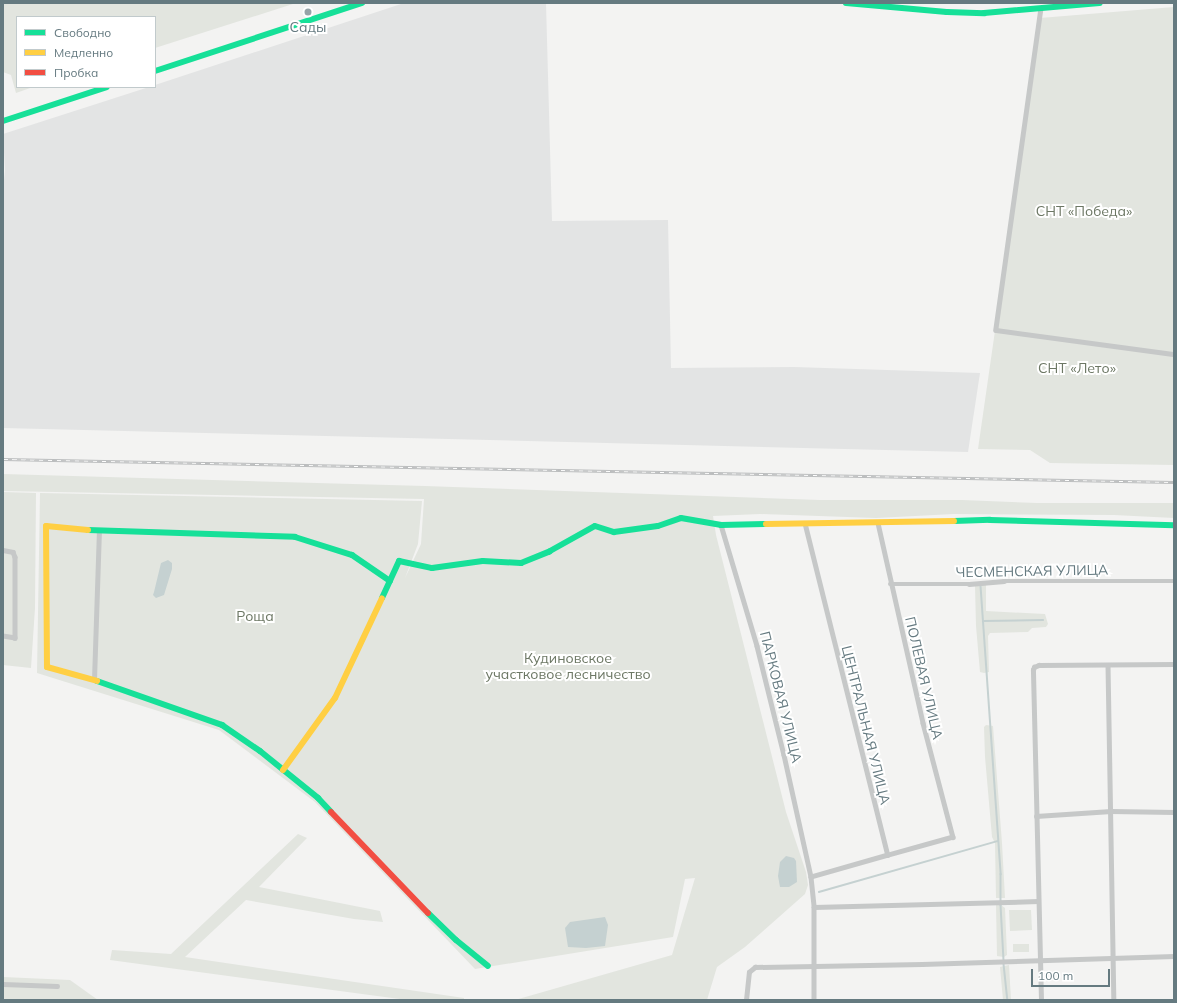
<!DOCTYPE html>
<meta charset="utf-8">
<style>
body{margin:0}
#map{position:relative;width:1177px;height:1003px;overflow:hidden;background:#f3f3f2;font-family:Mulish,sans-serif}
div>[style]{position:absolute}
.built>*{inset:0;background:#e3e4e4}
.green>*{inset:0;background:#e2e5df}
.water>*{inset:0;background:#c5d1d1}
.stream>*{height:1.5px;margin:-0.75px;padding:0 0.75px;transform-origin:0.75px;border-radius:0.75px;background:#c5d1d1}
.street>*{height:4.5px;margin:-2.25px;padding:0 2.25px;transform-origin:2.25px;border-radius:2.25px;background:#c6c8c8}
.fast>*{height:6px;margin:-3px;padding:0 3px;transform-origin:3px;border-radius:3px;background:#16e098}
.slow>*{height:6px;margin:-3px;padding:0 3px;transform-origin:3px;border-radius:3px;background:#ffcf43}
.jam>*{height:6px;margin:-3px;padding:0 3px;transform-origin:3px;border-radius:3px;background:#f24e42}
.rail>*{height:3px;margin-top:-1.5px;transform-origin:0;background:repeating-linear-gradient(90deg,#fff 0 4.5px,#bbbdbe 0 9px);box-sizing:border-box;border-block:1px solid #bbbdbe}
.dots>*{width:11px;height:11px;translate:-50% -50%;box-sizing:border-box;border:2px solid #fff;border-radius:50%}
span{translate:-50% -50%;white-space:nowrap;text-align:center;line-height:1.15;-webkit-text-stroke:4px #fff;paint-order:stroke}
.poi-label{font-size:14px;color:#657a80}
.park-label{font-size:14px;color:#6c7764}
.street-label{font-size:14px;color:#657a80}
.frame{position:absolute;inset:0;border:4px solid #657a80;pointer-events:none}
.legend{position:absolute;left:16px;top:16px;width:140px;height:72px;box-sizing:border-box;background:#fff;border:1px solid #c1cacc;margin:0;padding:5px 7px;list-style:none;font-size:12px;color:#657a80}
.legend li{display:flex;align-items:center;gap:8px;height:20px}
.legend b{width:20px;border:1px solid #c1cacc}
.scale{position:absolute;left:1031px;top:969px;width:79px;height:18px;box-sizing:border-box;border:2px solid #657a80;border-top:0;padding-left:5px;font-size:12px;line-height:14px;white-space:nowrap;color:#657a80;-webkit-text-stroke:3px #fff;paint-order:stroke}
</style>
<div id="map">
<div class="built">
<i style="clip-path:polygon(404px 3px,546px 3px,552px 221px,668px 220px,671px 368px,794px 367px,980px 373px,968px 452px,3px 428px,3px 188px,5px 171px,3px 134px,149px 87px,155px 87px,155px 85px)"></i>
</div>
<div class="green">
<i style="clip-path:polygon(3px 3px,296px 3px,155px 48px,155px 17px,17px 17px,17px 87px,33px 87px,16px 93px,11px 75px,3px 72px)"></i>
<i style="clip-path:polygon(1174px 7px,1174px 465px,1050px 463px,1030px 450px,978px 449px,1040px 18px)"></i>
<i style="clip-path:polygon(3px 474px,425px 486px,820px 500px,962px 500px,1037px 503px,1174px 503px,1174px 518px,1114px 515px,954px 514px,876px 518px,760px 514px,713px 516px,716px 535px,786px 812px,806px 872px,808px 885px,805px 894px,745px 947px,717px 967px,707px 1000px,515px 1000px,672px 955px,695px 878px,685px 879px,673px 937px,475px 969px,315px 802px,219px 730px,37px 673px,40px 493px,422px 501px,418px 544px,405px 578px,421px 544px,424px 499px,3px 491px)"></i>
<i style="clip-path:polygon(3px 492px,36px 493px,35px 608px,31px 668px,3px 665px)"></i>
<i style="clip-path:polygon(986px 584px,986px 611px,1045px 614px,1048px 624px,1046px 627px,1032px 628px,1028px 632px,990px 633px,988px 636px,989px 672px,984px 673px,980px 672px,976px 626px,975px 586px,977px 585px)"></i>
<i style="clip-path:polygon(986px 725px,993px 726px,1002px 843px,1005px 898px,996px 898px,995px 843px,992px 837px,985px 757px,984px 727px)"></i>
<i style="clip-path:polygon(298px 834px,307px 838px,259px 887px,380px 911px,383px 922px,354px 919px,246px 900px,185px 957px,464px 998px,464px 1000px,407px 1000px,110px 960px,112px 950px,171px 954px)"></i>
<i style="clip-path:polygon(996px 905px,1001px 905px,1005px 908px,1007px 955px,1004px 957px,997px 956px)"></i>
<i style="clip-path:polygon(1009px 910px,1031px 910px,1032px 930px,1010px 931px)"></i>
<i style="clip-path:polygon(1013px 944px,1029px 944px,1029px 952px,1013px 952px)"></i>
<i style="clip-path:polygon(1009px 965px,1011px 1000px,1003px 1000px,1000px 967px)"></i>
<i style="clip-path:polygon(3px 977px,70px 980px,98px 1000px,3px 1000px)"></i>
</div>
<div class="water">
<i style="clip-path:polygon(168px 560px,172px 563px,172px 569px,164px 595px,156px 598px,153px 595px,154px 592px,161px 563px)"></i>
<i style="clip-path:polygon(786px 856px,794px 858px,796px 861px,797px 882px,789px 887px,780px 887px,778px 876px,780px 862px)"></i>
<i style="clip-path:polygon(605px 917px,608px 925px,605px 946px,586px 948px,568px 947px,565px 928px,570px 922px)"></i>
</div>
<div class="stream">
<i style="left:981px;top:586px;width:289px;rotate:86deg"></i>
<i style="left:1001px;top:874px;width:31px;rotate:90deg"></i>
<i style="left:1001px;top:905px;width:55px;rotate:86.9deg"></i>
<i style="left:983px;top:621px;width:60px;rotate:-1deg"></i>
<i style="left:819px;top:892px;width:186px;rotate:-15.9deg"></i>
<i style="left:1004px;top:964px;width:36px;rotate:84deg"></i>
</div>
<div class="street">
<i style="left:1041px;top:8px;width:325px;rotate:98deg"></i>
<i style="left:996px;top:330px;width:180px;rotate:7.7deg"></i>
<i style="left:805px;top:523px;width:342px;rotate:76deg"></i>
<i style="left:888px;top:855px;width:80px;rotate:164.1deg"></i>
<i style="left:878px;top:523px;width:205px;rotate:77.3deg"></i>
<i style="left:923px;top:723px;width:118px;rotate:75.3deg"></i>
<i style="left:953px;top:837px;width:67px;rotate:164.5deg"></i>
<i style="left:721px;top:525px;width:126px;rotate:73.4deg"></i>
<i style="left:757px;top:646px;width:112px;rotate:76.1deg"></i>
<i style="left:784px;top:755px;width:125px;rotate:77.5deg"></i>
<i style="left:811px;top:877px;width:30px;rotate:84deg"></i>
<i style="left:814px;top:907px;width:93px;rotate:90deg"></i>
<i style="left:3px;top:550px;width:10px;rotate:11deg"></i>
<i style="left:13px;top:552px;width:5px;rotate:68deg"></i>
<i style="left:15px;top:557px;width:81px;rotate:90deg"></i>
<i style="left:15px;top:638px;width:12px;rotate:-171deg"></i>
<i style="left:890px;top:584px;width:79px"></i>
<i style="left:969px;top:584px;width:35px;rotate:-5deg"></i>
<i style="left:1004px;top:581px;width:170px"></i>
<i style="left:1108px;top:665px;width:335px;rotate:89deg"></i>
<i style="left:94px;top:680px;width:149px;rotate:-88.1deg"></i>
<i style="left:1036px;top:816px;width:75px;rotate:-3.8deg"></i>
<i style="left:1111px;top:811px;width:63px;rotate:0.9deg"></i>
<i style="left:814px;top:907px;width:224px;rotate:-1.5deg"></i>
<i style="left:3px;top:984px;width:54px;rotate:2.1deg"></i>
<i style="left:746px;top:1000px;width:28px;rotate:-84deg"></i>
<i style="left:749px;top:972px;width:8px;rotate:-40deg"></i>
<i style="left:755px;top:967px;width:167px;rotate:-1deg"></i>
<i style="left:922px;top:964px;width:252px;rotate:-1.8deg"></i>
<i style="left:1041px;top:1000px;width:330px;rotate:-91.4deg"></i>
<i style="left:1033px;top:670px;width:3px;rotate:-72deg"></i>
<i style="left:1034px;top:667px;width:5px;rotate:-22deg"></i>
<i style="left:1039px;top:665px;width:135px;rotate:-0.4deg"></i>
</div>
<div class="fast">
<i style="left:846px;top:3px;width:101px;rotate:5.1deg"></i>
<i style="left:947px;top:12px;width:37px;rotate:2deg"></i>
<i style="left:984px;top:13px;width:116px;rotate:-4.9deg"></i>
<i style="left:155px;top:71px;width:218px;rotate:-18.2deg"></i>
<i style="left:3px;top:121px;width:109px;rotate:-18.1deg"></i>
<i style="left:954px;top:521px;width:36px;rotate:-2deg"></i>
<i style="left:990px;top:520px;width:184px;rotate:1.6deg"></i>
<i style="left:88px;top:530px;width:207px;rotate:1.9deg"></i>
<i style="left:295px;top:537px;width:60px;rotate:17.5deg"></i>
<i style="left:352px;top:555px;width:46px;rotate:34.4deg"></i>
<i style="left:382px;top:598px;width:41px;rotate:-65.3deg"></i>
<i style="left:399px;top:561px;width:34px;rotate:12deg"></i>
<i style="left:432px;top:568px;width:51px;rotate:-7.8deg"></i>
<i style="left:483px;top:561px;width:38px;rotate:3deg"></i>
<i style="left:521px;top:563px;width:31px;rotate:-22deg"></i>
<i style="left:550px;top:551px;width:51px;rotate:-29.1deg"></i>
<i style="left:595px;top:526px;width:20px;rotate:18deg"></i>
<i style="left:614px;top:532px;width:44px;rotate:-7.8deg"></i>
<i style="left:658px;top:526px;width:24px;rotate:-19deg"></i>
<i style="left:681px;top:518px;width:41px;rotate:9.9deg"></i>
<i style="left:721px;top:525px;width:45px;rotate:-1.3deg"></i>
<i style="left:97px;top:681px;width:133px;rotate:19.4deg"></i>
<i style="left:222px;top:725px;width:46px;rotate:34.4deg"></i>
<i style="left:260px;top:751px;width:75px;rotate:39deg"></i>
<i style="left:318px;top:798px;width:19px;rotate:47deg"></i>
<i style="left:428px;top:913px;width:39px;rotate:44deg"></i>
<i style="left:456px;top:940px;width:41px;rotate:39.1deg"></i>
</div>
<div class="slow">
<i style="left:766px;top:524px;width:188px;rotate:-0.9deg"></i>
<i style="left:88px;top:530px;width:42px;rotate:-174.6deg"></i>
<i style="left:46px;top:526px;width:141px;rotate:89.6deg"></i>
<i style="left:47px;top:667px;width:52px;rotate:15.6deg"></i>
<i style="left:283px;top:770px;width:89px;rotate:-54.2deg"></i>
<i style="left:335px;top:698px;width:110px;rotate:-64.8deg"></i>
</div>
<div class="jam">
<i style="left:331px;top:812px;width:140px;rotate:46.2deg"></i>
</div>
<div class="rail">
<i style="left:3px;top:459px;width:1171px;rotate:1.13deg"></i>
</div>
<div class="dots">
<i style="left:308px;top:12px;background:#97a4a8"></i>
</div>
<div class="poi-label">
<span style="left:308px;top:27px">Сады</span>
</div>
<div class="park-label">
<span style="left:1084px;top:211px">СНТ «Победа»</span>
<span style="left:1077px;top:368px">СНТ «Лето»</span>
<span style="left:255px;top:616px">Роща</span>
<span style="left:568px;top:666px">Кудиновское<br>участковое лесничество</span>
</div>
<div class="street-label">
<span style="left:1032px;top:571px;rotate:-1deg">ЧЕСМЕНСКАЯ УЛИЦА</span>
<span style="left:924px;top:678px;rotate:77deg">ПОЛЕВАЯ УЛИЦА</span>
<span style="left:781px;top:697px;rotate:76deg">ПАРКОВАЯ УЛИЦА</span>
<span style="left:866px;top:725px;rotate:76deg">ЦЕНТРАЛЬНАЯ УЛИЦА</span>
</div>
<div class="frame"></div>
<ul class="legend">
<li><b style="height:5px;background:#16e098"></b>Свободно</li>
<li><b style="height:5px;background:#ffcf43"></b>Медленно</li>
<li><b style="height:5px;background:#f24e42"></b>Пробка</li>
</ul>
<div class="scale">100 m</div>
</div>
